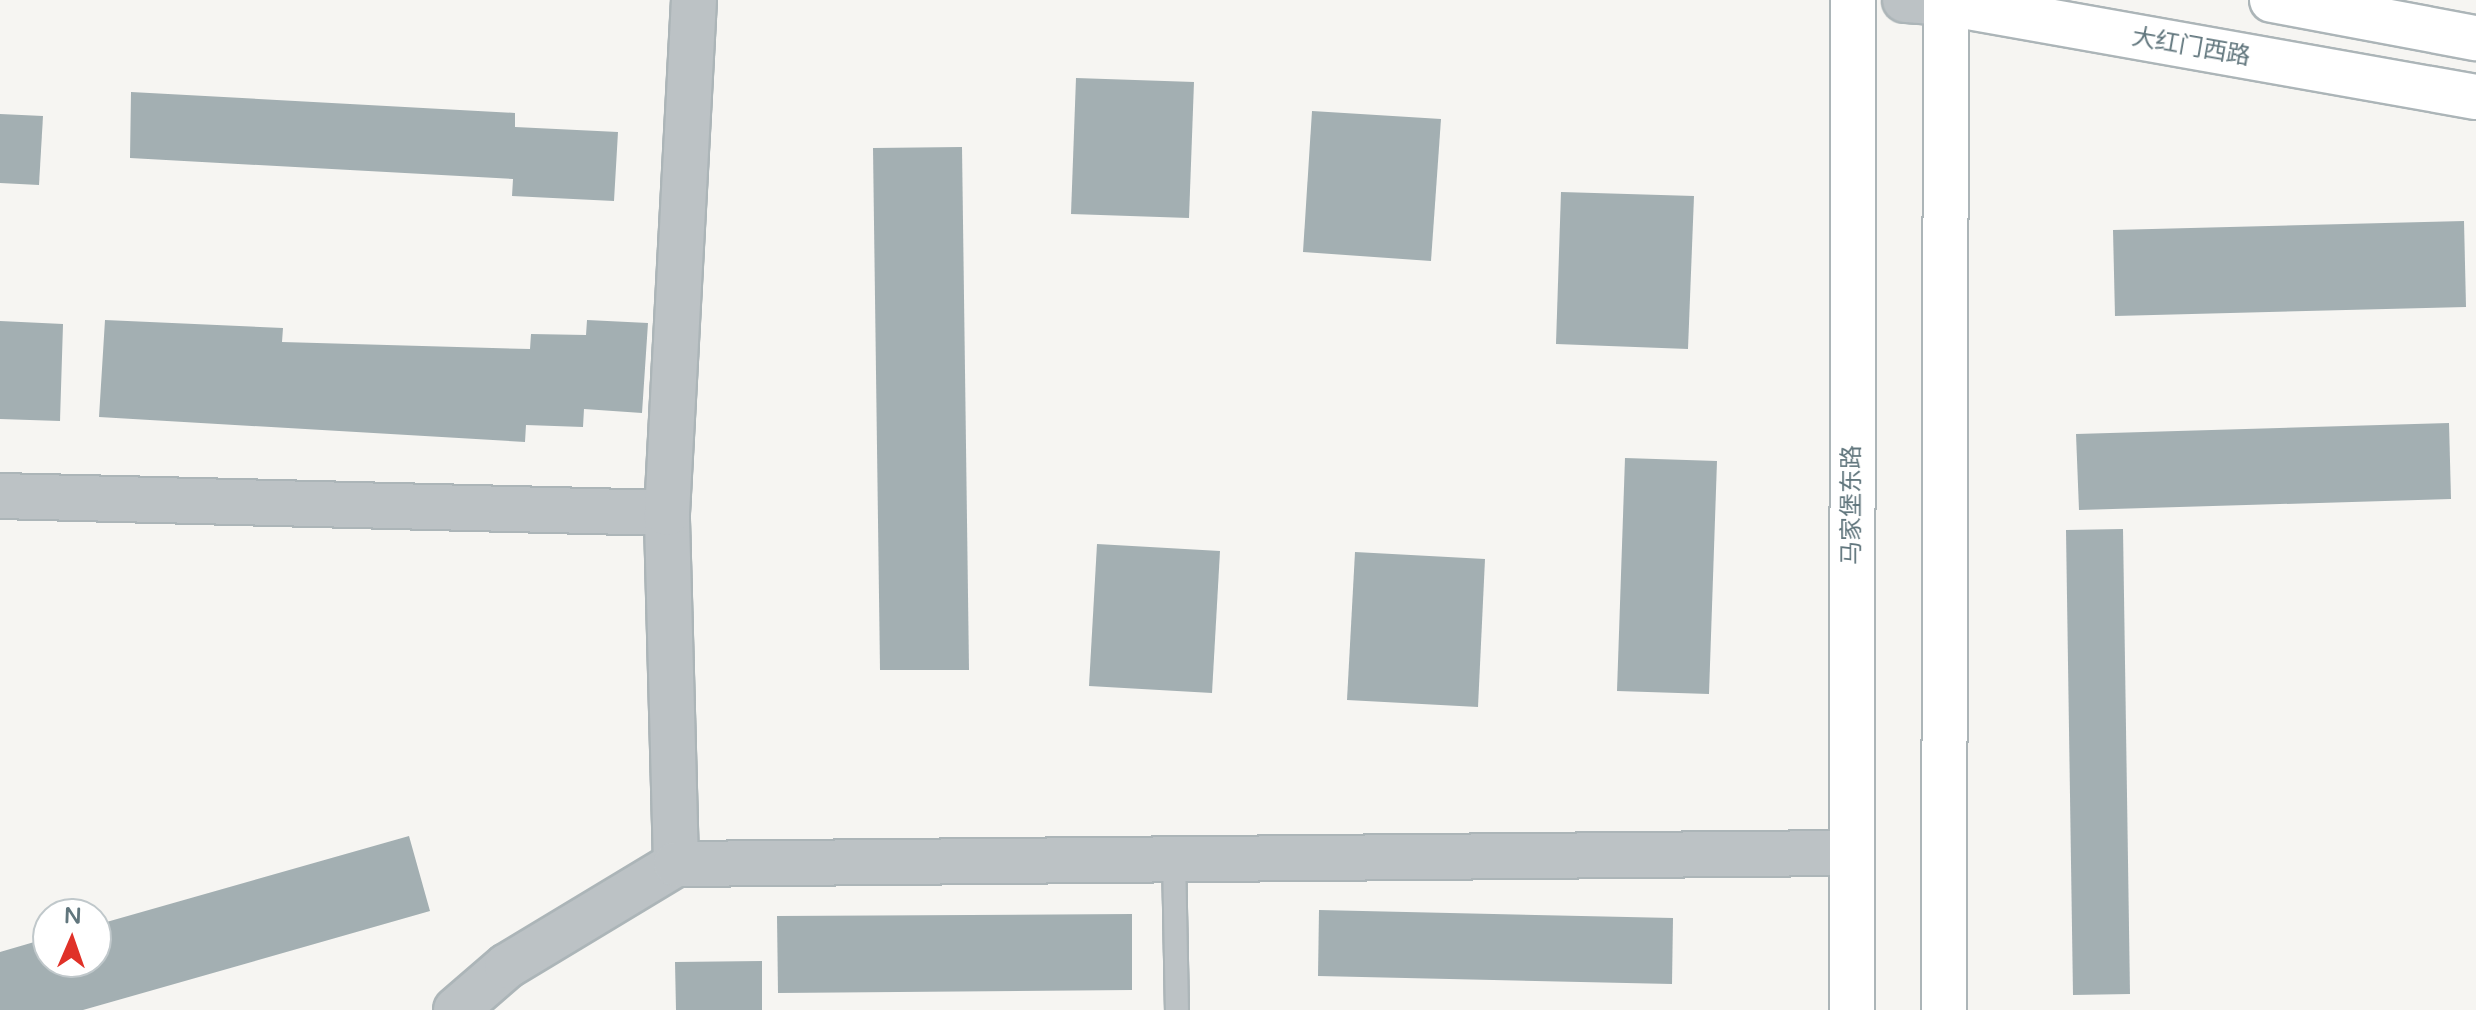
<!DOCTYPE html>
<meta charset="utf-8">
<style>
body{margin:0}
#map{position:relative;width:2476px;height:1010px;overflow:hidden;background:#f6f5f2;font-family:"Varela Round","Noto Sans SC",sans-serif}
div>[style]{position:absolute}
.building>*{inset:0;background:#a3afb2}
.roads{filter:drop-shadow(2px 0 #acb5b8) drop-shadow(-2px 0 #acb5b8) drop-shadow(0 2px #acb5b8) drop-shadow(0 -2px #acb5b8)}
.service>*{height:22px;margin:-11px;padding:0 11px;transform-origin:11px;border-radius:11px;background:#bcc2c5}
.minor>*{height:44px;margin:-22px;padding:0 22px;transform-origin:22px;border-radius:22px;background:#bcc2c5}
.tertiary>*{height:44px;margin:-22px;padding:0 22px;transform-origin:22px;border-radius:22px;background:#bcc2c5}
.secondary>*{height:44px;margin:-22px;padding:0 22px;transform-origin:22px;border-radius:22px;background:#fff}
span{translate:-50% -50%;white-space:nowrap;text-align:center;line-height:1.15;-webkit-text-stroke:8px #fff;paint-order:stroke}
.street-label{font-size:24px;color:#61767d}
.north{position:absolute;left:32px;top:898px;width:80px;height:80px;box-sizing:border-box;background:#fff;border:2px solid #c0c8cb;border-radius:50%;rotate:2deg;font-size:22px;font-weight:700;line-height:32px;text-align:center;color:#61767d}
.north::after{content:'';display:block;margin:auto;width:28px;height:36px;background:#e03128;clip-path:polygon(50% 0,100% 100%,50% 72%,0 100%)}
</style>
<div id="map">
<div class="building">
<i style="clip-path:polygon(1076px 78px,1194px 82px,1189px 218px,1071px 214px)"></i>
<i style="clip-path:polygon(131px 92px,515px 113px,515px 127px,618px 132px,614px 201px,512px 196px,513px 179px,130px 158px)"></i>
<i style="clip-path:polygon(1312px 111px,1441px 119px,1431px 261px,1303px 252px)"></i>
<i style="clip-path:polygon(0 114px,43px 116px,39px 185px,0 183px)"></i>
<i style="clip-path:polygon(962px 147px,969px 670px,880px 670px,873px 148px)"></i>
<i style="clip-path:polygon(1561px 192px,1694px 196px,1688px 349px,1556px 344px)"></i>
<i style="clip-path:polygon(2464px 221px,2466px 307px,2115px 316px,2113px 230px)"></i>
<i style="clip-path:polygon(105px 320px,283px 328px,282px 342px,530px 349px,531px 334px,586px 335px,587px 320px,648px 323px,642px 413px,584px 409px,583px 427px,526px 425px,525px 442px,99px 417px)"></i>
<i style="clip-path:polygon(0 321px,63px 324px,60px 421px,0 419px)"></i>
<i style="clip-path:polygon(2449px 423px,2451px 499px,2079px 510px,2076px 434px)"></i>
<i style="clip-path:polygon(1625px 458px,1717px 461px,1709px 694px,1617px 691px)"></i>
<i style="clip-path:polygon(2123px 529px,2130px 994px,2073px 995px,2066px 530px)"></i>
<i style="clip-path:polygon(1097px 544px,1220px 551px,1212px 693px,1089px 686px)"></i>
<i style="clip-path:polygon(1355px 552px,1485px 559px,1478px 707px,1347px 700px)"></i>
<i style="clip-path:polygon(409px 836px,430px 911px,83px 1010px,0 1010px,0 952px,48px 938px,48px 962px,96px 962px,96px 925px)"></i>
<i style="clip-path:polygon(1319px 910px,1673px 918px,1672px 984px,1318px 976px)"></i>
<i style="clip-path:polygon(1132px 914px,1132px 990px,778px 993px,777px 916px)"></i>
<i style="clip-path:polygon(762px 961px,762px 1010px,676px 1010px,675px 962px)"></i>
</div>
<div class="roads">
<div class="service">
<i style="left:1174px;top:856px;width:154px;rotate:88.9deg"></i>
</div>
<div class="minor">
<i style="left:0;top:496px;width:667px;rotate:1.46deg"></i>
<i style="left:676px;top:864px;width:351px;rotate:-91.5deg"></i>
<i style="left:667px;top:513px;width:514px;rotate:-86.99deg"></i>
<i style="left:456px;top:1010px;width:67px;rotate:-40.8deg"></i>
<i style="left:507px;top:966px;width:197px;rotate:-31.1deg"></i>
<i style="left:676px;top:864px;width:1175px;rotate:-0.54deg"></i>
</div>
<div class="tertiary">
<i style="left:1905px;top:0;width:41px;rotate:4.2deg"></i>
</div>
<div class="secondary">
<i style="left:2272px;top:0;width:208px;rotate:10.6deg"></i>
<i style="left:1946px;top:3px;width:538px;rotate:10.06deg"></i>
<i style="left:1852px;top:1010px;width:1010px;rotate:-89.94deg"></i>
<i style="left:1944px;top:1010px;width:1010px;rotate:-89.89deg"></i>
</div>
</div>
<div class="street-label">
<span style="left:2191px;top:47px;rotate:10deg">大红门西路</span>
<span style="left:1852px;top:505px;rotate:-90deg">马家堡东路</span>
</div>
<div class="north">N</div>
</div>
